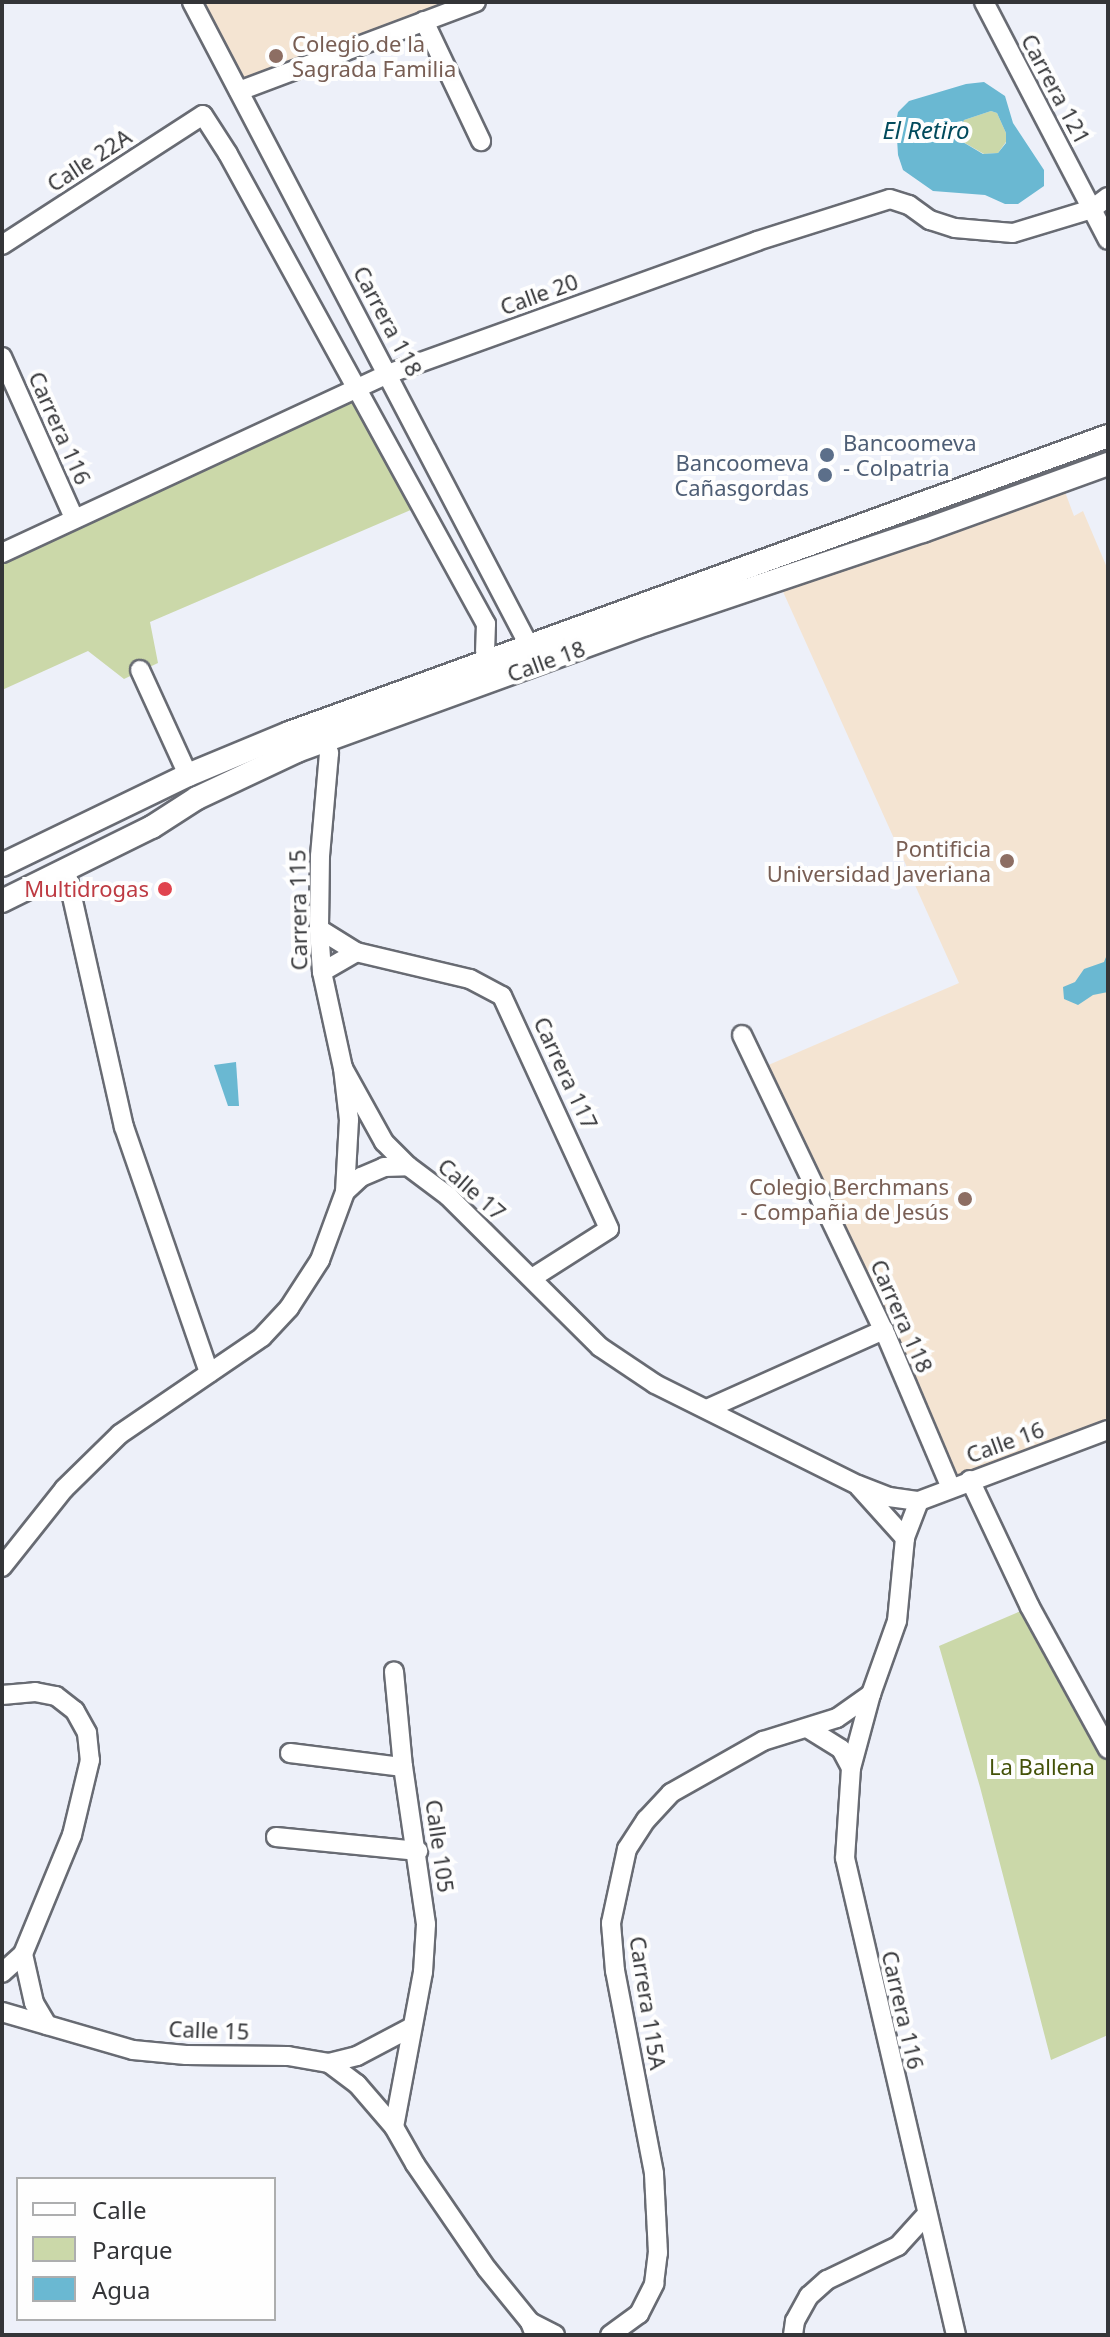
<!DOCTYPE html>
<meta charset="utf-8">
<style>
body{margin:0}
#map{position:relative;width:1110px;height:2337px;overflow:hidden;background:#edf0f9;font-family:"Noto Sans",sans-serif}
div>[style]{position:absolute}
.education>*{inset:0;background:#f4e4d2}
.green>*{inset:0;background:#cbd8a9}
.water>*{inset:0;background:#6ab8d2}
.roads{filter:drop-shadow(2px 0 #686b73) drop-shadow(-2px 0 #686b73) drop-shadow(0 2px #686b73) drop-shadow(0 -2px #686b73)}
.minor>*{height:18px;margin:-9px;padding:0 9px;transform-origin:9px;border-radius:9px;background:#fff}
.major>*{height:22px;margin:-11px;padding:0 11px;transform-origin:11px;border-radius:11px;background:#fff}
.dots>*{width:22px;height:22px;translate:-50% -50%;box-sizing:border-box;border:4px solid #fefefe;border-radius:50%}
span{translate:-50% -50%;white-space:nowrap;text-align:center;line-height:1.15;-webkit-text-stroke:8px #fefefe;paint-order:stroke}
.education-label{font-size:22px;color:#785e54}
.left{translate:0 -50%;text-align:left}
.right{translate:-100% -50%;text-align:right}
.street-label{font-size:22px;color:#343538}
.service-label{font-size:22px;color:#4e5e75}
.health-label{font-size:22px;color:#be3a42}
.park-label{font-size:22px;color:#445209}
.water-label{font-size:24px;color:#014a5c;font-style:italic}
.frame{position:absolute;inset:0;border:4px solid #343538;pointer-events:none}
.legend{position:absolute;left:16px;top:2177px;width:260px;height:144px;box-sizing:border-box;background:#fefefe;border:2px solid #adaeaf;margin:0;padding:10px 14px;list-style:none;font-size:24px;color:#343538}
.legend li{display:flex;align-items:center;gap:16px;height:40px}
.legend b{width:40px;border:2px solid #adaeaf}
</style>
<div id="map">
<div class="education">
<i style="clip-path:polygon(192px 2px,476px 2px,239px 91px)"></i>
<i style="clip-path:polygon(1061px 481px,1074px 516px,1083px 511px,1108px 570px,1108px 1430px,951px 1488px,759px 1069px,959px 983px,780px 585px)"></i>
</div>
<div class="green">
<i style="clip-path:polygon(991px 111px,997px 113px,1006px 133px,1006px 142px,998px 153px,984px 154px,956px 138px,964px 120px)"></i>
<i style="clip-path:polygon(356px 388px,420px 506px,150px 622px,158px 663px,124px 679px,88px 651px,2px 690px,2px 553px)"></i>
<i style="clip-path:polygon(1030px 1607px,1108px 1749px,1108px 2035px,1051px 2060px,980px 1787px,939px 1646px)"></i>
</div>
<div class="water">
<i style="clip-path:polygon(evenodd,984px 82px,1005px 96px,1013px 123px,1044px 170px,1044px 186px,1018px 204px,1005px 204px,985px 195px,933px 191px,903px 170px,898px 155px,896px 122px,898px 112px,909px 101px,966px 84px,984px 82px,991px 111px,997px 113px,1006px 133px,1006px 143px,998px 153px,983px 154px,956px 138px,964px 120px,991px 111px)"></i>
<i style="clip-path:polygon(1108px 952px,1108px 992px,1093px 995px,1078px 1005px,1064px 999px,1063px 987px,1075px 982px,1084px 969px,1104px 962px)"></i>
<i style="clip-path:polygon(236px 1062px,239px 1106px,228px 1106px,214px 1065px)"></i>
</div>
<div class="roads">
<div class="minor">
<i style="left:192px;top:2px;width:737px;rotate:62.36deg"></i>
<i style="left:984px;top:2px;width:268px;rotate:62.5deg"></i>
<i style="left:424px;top:21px;width:133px;rotate:64.6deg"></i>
<i style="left:239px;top:91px;width:253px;rotate:-20.6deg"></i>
<i style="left:2px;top:245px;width:239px;rotate:-32.9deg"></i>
<i style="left:203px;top:115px;width:46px;rotate:57.3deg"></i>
<i style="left:228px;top:154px;width:536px;rotate:61.24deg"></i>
<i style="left:486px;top:624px;width:27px;rotate:92deg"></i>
<i style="left:2px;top:357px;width:176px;rotate:65.9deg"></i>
<i style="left:2px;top:553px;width:425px;rotate:-24.9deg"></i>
<i style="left:388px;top:374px;width:392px;rotate:-19.8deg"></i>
<i style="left:757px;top:241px;width:139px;rotate:-17.5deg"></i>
<i style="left:890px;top:199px;width:20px;rotate:18deg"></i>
<i style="left:909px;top:205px;width:26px;rotate:36deg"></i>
<i style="left:930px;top:220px;width:26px;rotate:18deg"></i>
<i style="left:955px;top:228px;width:58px;rotate:4.9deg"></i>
<i style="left:1013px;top:233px;width:83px;rotate:-16.9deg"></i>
<i style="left:1092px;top:209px;width:20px;rotate:-37deg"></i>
<i style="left:140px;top:670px;width:115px;rotate:65.4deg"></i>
<i style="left:319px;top:729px;width:26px;rotate:67deg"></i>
<i style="left:329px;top:753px;width:103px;rotate:95deg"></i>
<i style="left:320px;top:856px;width:73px;rotate:90.8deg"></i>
<i style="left:319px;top:929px;width:43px;rotate:86deg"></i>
<i style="left:322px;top:972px;width:98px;rotate:77.7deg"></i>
<i style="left:343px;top:1068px;width:52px;rotate:83.4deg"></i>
<i style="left:349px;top:1120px;width:72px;rotate:93.2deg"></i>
<i style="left:66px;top:870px;width:263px;rotate:77.3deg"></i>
<i style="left:124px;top:1127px;width:260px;rotate:70.9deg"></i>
<i style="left:319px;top:929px;width:44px;rotate:31.9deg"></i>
<i style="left:356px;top:952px;width:117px;rotate:13.3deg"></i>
<i style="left:470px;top:979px;width:36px;rotate:28deg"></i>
<i style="left:502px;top:996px;width:256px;rotate:65.3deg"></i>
<i style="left:609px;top:1229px;width:91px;rotate:147.5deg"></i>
<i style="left:322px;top:972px;width:39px;rotate:-30deg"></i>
<i style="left:742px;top:1035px;width:333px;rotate:64.4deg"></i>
<i style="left:886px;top:1335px;width:166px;rotate:67deg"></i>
<i style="left:343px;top:1068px;width:85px;rotate:61deg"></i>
<i style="left:384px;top:1142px;width:34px;rotate:45deg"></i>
<i style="left:408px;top:1166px;width:50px;rotate:36.9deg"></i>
<i style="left:448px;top:1196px;width:214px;rotate:44.8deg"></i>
<i style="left:600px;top:1347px;width:66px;rotate:33.9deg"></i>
<i style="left:655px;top:1384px;width:227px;rotate:26.5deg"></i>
<i style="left:858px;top:1485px;width:33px;rotate:21deg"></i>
<i style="left:889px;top:1497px;width:30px;rotate:8deg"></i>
<i style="left:707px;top:1409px;width:194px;rotate:-24.1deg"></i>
<i style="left:970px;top:1480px;width:140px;rotate:64.7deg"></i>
<i style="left:1030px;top:1607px;width:162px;rotate:61.2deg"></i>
<i style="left:859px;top:1487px;width:69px;rotate:48deg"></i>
<i style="left:919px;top:1501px;width:40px;rotate:111deg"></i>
<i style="left:905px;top:1538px;width:83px;rotate:95.5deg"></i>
<i style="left:897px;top:1621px;width:77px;rotate:109.6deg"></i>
<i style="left:871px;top:1694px;width:77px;rotate:105.1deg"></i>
<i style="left:851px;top:1768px;width:90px;rotate:93.8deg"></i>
<i style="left:845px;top:1858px;width:490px;rotate:76.9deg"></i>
<i style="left:919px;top:1501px;width:202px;rotate:-20.6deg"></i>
<i style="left:2px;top:1567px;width:100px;rotate:-51.5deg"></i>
<i style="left:64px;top:1489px;width:78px;rotate:-44.5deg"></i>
<i style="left:120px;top:1434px;width:172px;rotate:-34.3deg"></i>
<i style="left:262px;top:1337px;width:40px;rotate:-47deg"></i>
<i style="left:289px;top:1308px;width:57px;rotate:-57.1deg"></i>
<i style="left:320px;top:1260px;width:72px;rotate:-69.8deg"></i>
<i style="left:345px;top:1192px;width:22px;rotate:-43deg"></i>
<i style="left:361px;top:1177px;width:25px;rotate:-23deg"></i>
<i style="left:384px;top:1167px;width:24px;rotate:-2deg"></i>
<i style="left:2px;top:1695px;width:33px;rotate:-5deg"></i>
<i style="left:35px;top:1692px;width:21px;rotate:11deg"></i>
<i style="left:56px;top:1696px;width:24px;rotate:38deg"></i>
<i style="left:75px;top:1711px;width:25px;rotate:61deg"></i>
<i style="left:87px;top:1733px;width:27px;rotate:84deg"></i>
<i style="left:90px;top:1760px;width:77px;rotate:103.5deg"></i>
<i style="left:72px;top:1835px;width:129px;rotate:112.4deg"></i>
<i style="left:23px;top:1954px;width:28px;rotate:138deg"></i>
<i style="left:809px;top:1729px;width:38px;rotate:32deg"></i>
<i style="left:841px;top:1749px;width:21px;rotate:62deg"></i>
<i style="left:290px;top:1753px;width:114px;rotate:7.1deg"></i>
<i style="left:276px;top:1837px;width:143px;rotate:5.6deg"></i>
<i style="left:23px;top:1954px;width:50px;rotate:77.3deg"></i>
<i style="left:34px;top:2003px;width:26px;rotate:59deg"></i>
<i style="left:2px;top:2012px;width:136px;rotate:16.2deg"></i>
<i style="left:133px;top:2050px;width:53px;rotate:5.4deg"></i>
<i style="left:186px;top:2055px;width:102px;rotate:0.6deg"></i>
<i style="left:288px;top:2056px;width:42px;rotate:9.7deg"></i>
<i style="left:329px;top:2063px;width:35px;rotate:37deg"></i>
<i style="left:357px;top:2084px;width:57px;rotate:49.3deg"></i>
<i style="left:394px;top:2127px;width:43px;rotate:60.4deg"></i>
<i style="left:415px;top:2164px;width:127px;rotate:55.6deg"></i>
<i style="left:487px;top:2269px;width:68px;rotate:50.9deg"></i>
<i style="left:530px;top:2322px;width:14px;rotate:69deg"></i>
<i style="left:329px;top:2063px;width:29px;rotate:-14deg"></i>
<i style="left:357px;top:2056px;width:60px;rotate:-27.8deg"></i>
<i style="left:394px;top:2127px;width:158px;rotate:-79.4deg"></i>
<i style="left:423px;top:1972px;width:48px;rotate:-86.4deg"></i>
<i style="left:426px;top:1924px;width:159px;rotate:-98.3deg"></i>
<i style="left:403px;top:1767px;width:96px;rotate:-95.4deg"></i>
<i style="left:530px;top:2322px;width:28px;rotate:27deg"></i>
<i style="left:610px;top:2335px;width:36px;rotate:-36deg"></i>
<i style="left:639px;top:2314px;width:34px;rotate:-63deg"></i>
<i style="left:654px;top:2284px;width:31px;rotate:-83deg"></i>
<i style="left:658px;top:2253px;width:80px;rotate:-92.9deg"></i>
<i style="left:654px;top:2173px;width:206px;rotate:-100.9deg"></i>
<i style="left:615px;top:1971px;width:48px;rotate:-94.8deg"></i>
<i style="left:611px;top:1923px;width:76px;rotate:-77.8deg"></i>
<i style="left:627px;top:1849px;width:35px;rotate:-57deg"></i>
<i style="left:646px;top:1820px;width:37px;rotate:-47deg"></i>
<i style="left:671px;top:1793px;width:106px;rotate:-29.5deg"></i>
<i style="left:763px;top:1741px;width:77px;rotate:-17.3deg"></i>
<i style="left:837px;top:1718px;width:42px;rotate:-35.2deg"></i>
<i style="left:793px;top:2335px;width:14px;rotate:-82deg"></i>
<i style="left:795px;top:2321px;width:29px;rotate:-61deg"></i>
<i style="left:809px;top:2296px;width:24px;rotate:-42deg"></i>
<i style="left:827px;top:2280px;width:79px;rotate:-25.6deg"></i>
<i style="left:898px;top:2246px;width:43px;rotate:-47.8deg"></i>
</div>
<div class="major">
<i style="left:2px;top:865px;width:207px;rotate:-25.8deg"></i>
<i style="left:188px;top:775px;width:109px;rotate:-22.6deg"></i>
<i style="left:289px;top:733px;width:871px;rotate:-19.93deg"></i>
<i style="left:2px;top:901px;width:167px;rotate:-26.3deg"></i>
<i style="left:152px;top:827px;width:54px;rotate:-32.8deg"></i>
<i style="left:197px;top:798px;width:110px;rotate:-25.2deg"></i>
<i style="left:297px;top:751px;width:371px;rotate:-20deg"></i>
<i style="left:646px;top:624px;width:292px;rotate:-18.6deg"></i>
<i style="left:923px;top:531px;width:197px;rotate:-19.9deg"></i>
</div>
</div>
<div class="dots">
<i style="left:276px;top:56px;background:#8d6e63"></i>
<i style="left:827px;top:455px;background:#5c6f8a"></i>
<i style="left:825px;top:475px;background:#5c6f8a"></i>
<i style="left:1007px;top:861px;background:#8d6e63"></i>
<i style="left:165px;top:889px;background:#e0444e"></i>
<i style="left:965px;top:1199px;background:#8d6e63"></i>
</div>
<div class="education-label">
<span class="left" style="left:292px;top:56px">Colegio de la<br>Sagrada Familia</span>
<span class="right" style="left:991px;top:861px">Pontificia<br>Universidad Javeriana</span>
<span class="right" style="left:949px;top:1199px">Colegio Berchmans<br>- Compañia de Jesús</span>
</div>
<div class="street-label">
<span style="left:1056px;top:89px;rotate:62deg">Carrera 121</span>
<span style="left:89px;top:160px;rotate:-33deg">Calle 22A</span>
<span style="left:539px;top:294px;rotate:-20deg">Calle 20</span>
<span style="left:388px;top:321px;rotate:62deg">Carrera 118</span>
<span style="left:60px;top:428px;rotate:66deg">Carrera 116</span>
<span style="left:546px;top:661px;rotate:-20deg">Calle 18</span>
<span style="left:298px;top:910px;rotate:-91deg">Carrera 115</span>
<span style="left:566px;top:1073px;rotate:65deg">Carrera 117</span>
<span style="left:472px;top:1189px;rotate:41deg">Calle 17</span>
<span style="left:902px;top:1316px;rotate:66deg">Carrera 118</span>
<span style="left:1005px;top:1442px;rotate:-20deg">Calle 16</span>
<span style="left:440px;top:1846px;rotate:82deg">Calle 105</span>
<span style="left:648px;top:2003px;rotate:81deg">Carrera 115A</span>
<span style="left:903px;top:2010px;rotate:77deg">Carrera 116</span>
<span style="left:209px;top:2030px;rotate:2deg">Calle 15</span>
</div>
<div class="service-label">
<span class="left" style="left:843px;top:455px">Bancoomeva<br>- Colpatria</span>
<span class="right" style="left:809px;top:475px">Bancoomeva<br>Cañasgordas</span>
</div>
<div class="health-label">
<span class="right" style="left:149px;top:889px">Multidrogas</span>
</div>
<div class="park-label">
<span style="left:1042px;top:1767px">La Ballena</span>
</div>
<div class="water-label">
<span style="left:926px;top:130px">El Retiro</span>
</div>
<div class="frame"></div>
<ul class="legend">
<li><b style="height:10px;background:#fff"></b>Calle</li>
<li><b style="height:22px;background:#cbd8a9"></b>Parque</li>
<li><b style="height:22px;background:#6ab8d2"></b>Agua</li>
</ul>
</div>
